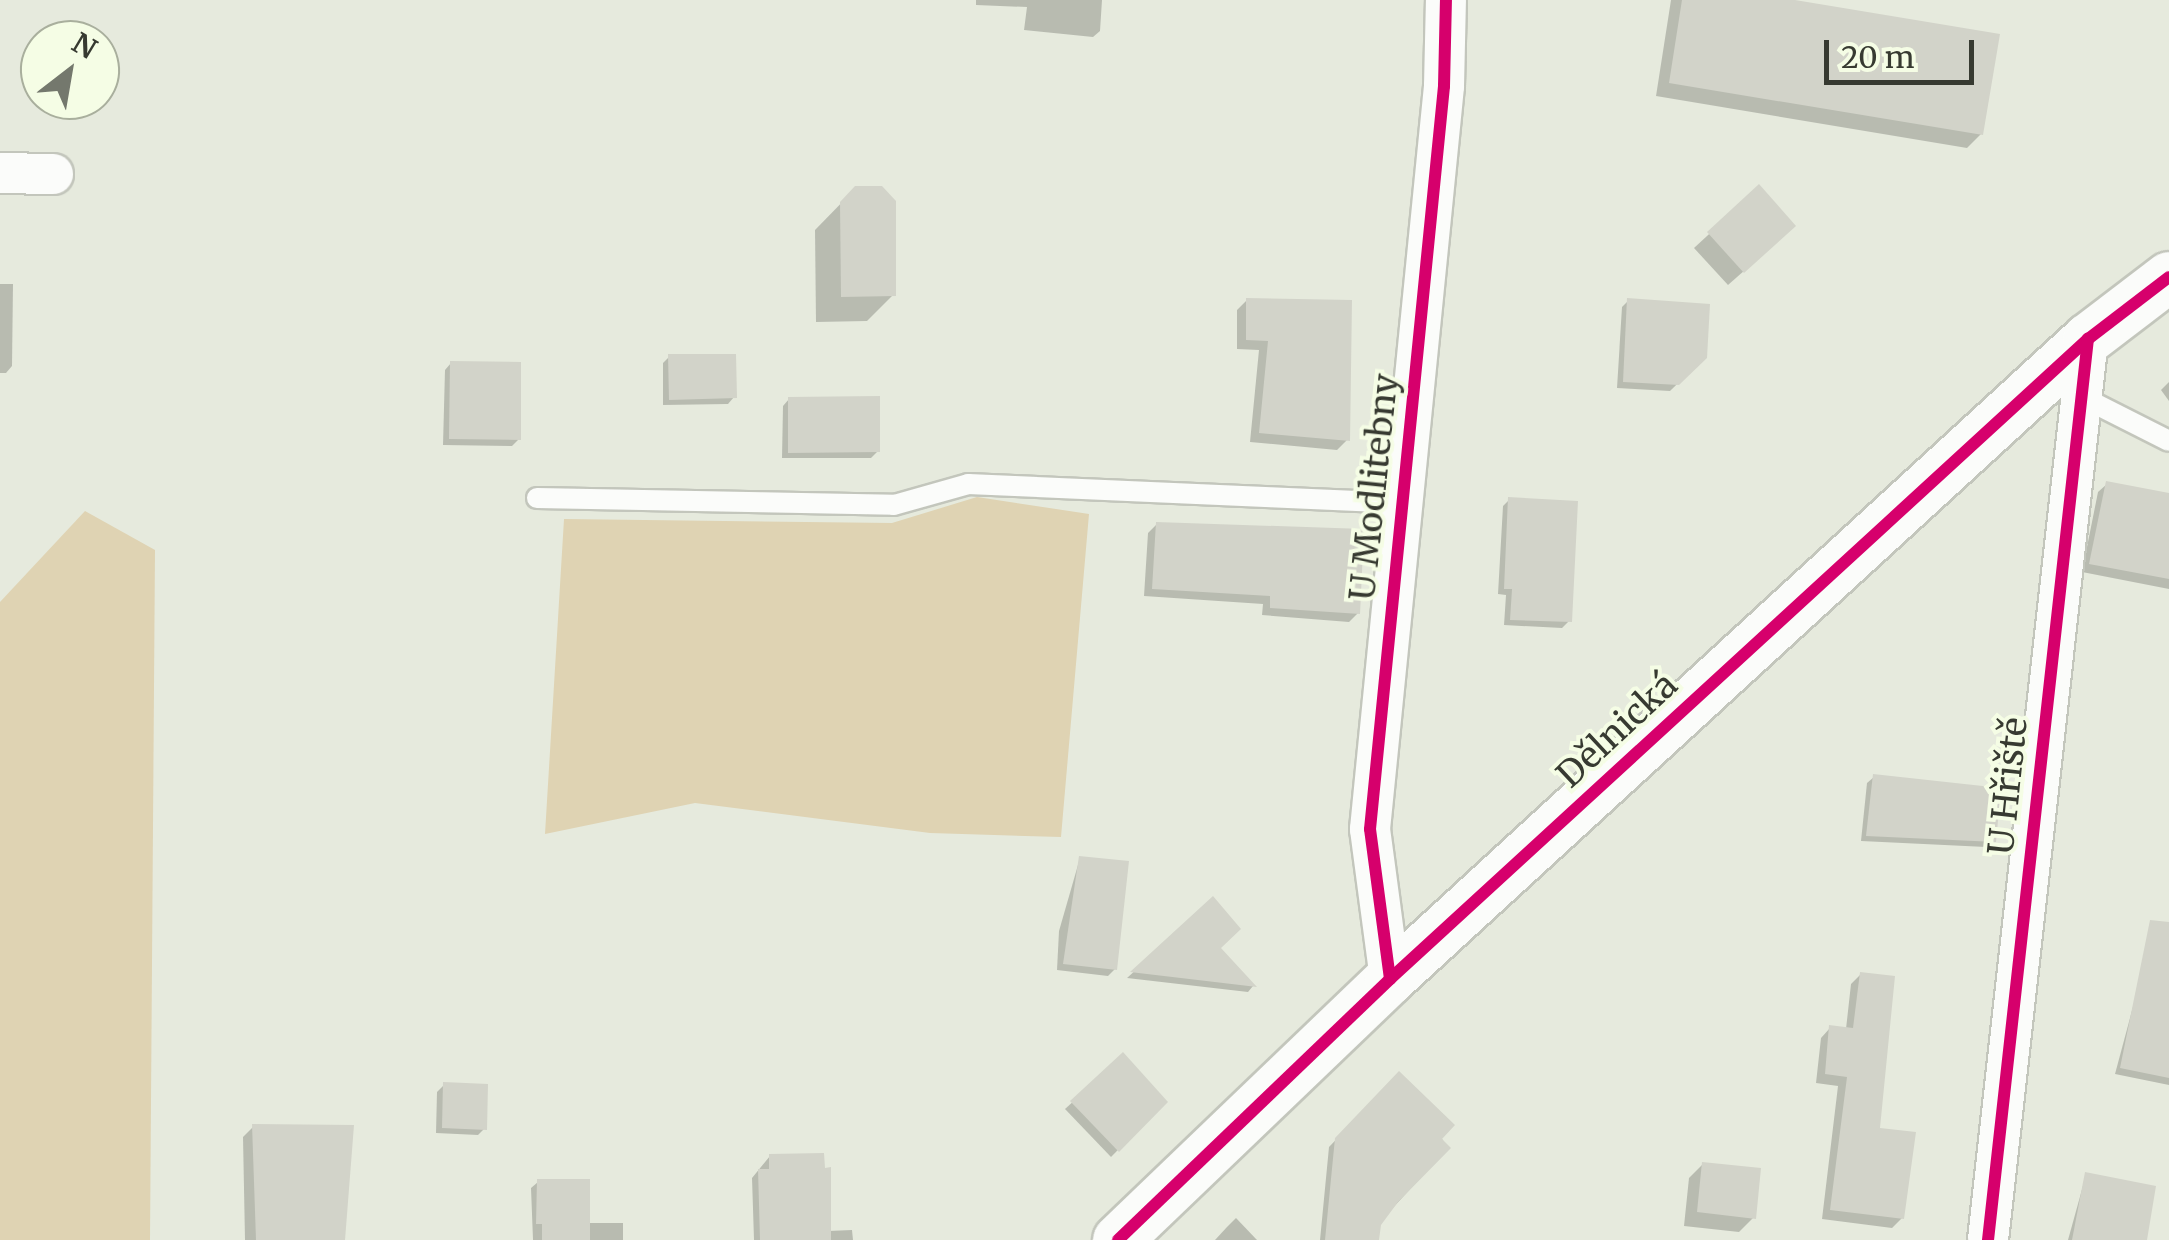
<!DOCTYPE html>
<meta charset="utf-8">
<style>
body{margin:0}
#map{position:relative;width:2169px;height:1240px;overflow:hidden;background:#e6eadd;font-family:Merriweather,serif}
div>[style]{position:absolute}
.green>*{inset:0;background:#dfd3b3}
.shadow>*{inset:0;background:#0003}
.building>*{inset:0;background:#d2d3c9}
.roads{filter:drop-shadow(2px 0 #c3c6bc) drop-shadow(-2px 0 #c3c6bc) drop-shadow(0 2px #c3c6bc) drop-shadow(0 -2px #c3c6bc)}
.service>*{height:20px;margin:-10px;padding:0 10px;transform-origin:10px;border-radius:10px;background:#fbfcfa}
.minor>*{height:40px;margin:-20px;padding:0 20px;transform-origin:20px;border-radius:20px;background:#fbfcfa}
.tertiary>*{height:50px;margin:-25px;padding:0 25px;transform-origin:25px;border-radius:25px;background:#fbfcfa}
.cycleway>*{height:12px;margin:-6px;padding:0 6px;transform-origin:6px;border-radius:6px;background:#d6006c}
span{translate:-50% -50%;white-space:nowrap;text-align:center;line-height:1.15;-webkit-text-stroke:8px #f5fde5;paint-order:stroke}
.street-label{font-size:35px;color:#373a31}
.north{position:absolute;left:20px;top:20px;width:100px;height:100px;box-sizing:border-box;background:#f5fde5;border:2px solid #a9af9d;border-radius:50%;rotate:31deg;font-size:28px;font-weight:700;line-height:40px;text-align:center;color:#373a31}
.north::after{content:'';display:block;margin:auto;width:35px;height:45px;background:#74786d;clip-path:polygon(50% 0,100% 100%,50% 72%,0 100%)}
.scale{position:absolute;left:1824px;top:40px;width:150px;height:45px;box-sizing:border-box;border:5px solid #373a31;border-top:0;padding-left:12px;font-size:30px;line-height:35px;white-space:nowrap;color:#373a31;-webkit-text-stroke:8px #f5fde5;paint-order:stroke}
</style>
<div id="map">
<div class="green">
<i style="clip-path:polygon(977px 497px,1089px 514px,1061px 837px,930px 833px,695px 803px,545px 834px,564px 519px,892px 523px)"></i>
<i style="clip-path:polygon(85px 511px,155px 550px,150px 1240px,0 1240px,0 602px)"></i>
</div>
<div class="shadow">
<i style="clip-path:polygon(976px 0,1102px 0,1100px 31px,1093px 37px,1024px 30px,1027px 7px,976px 5px)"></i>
<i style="clip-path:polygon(1671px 0,1780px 0,1981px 134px,1967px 148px,1656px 96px)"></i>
<i style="clip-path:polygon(856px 188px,893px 295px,867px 321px,816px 322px,815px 230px)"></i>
<i style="clip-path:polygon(1759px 188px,1779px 240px,1728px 285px,1694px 248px)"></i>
<i style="clip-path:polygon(0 284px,13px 284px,12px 366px,6px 373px,0 373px)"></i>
<i style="clip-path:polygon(1247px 300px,1347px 440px,1337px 450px,1250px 442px,1259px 350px,1237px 349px,1237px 310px)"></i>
<i style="clip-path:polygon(1628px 301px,1705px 357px,1670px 391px,1617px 388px,1622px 307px)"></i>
<i style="clip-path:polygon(669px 357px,734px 397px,728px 404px,663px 405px,663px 363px)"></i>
<i style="clip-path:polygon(451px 363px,519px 439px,512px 446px,443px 445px,445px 370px)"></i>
<i style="clip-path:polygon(2169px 382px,2169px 401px,2161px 390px)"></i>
<i style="clip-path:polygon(789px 399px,878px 451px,871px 458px,782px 458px,783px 406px)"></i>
<i style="clip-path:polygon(2107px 484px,2169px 496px,2169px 589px,2082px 572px,2098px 492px)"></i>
<i style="clip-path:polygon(1509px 500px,1569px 621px,1562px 628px,1504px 625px,1506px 595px,1498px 594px,1503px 506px)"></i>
<i style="clip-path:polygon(1157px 524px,1358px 613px,1349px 622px,1262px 615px,1263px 604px,1144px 596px,1148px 533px)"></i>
<i style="clip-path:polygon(1874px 777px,1993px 841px,1986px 847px,1861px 841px,1867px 783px)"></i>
<i style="clip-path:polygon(1080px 858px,1115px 969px,1108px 976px,1057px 970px,1059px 931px)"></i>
<i style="clip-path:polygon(1213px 900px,1217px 948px,1253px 986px,1248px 992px,1127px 978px)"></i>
<i style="clip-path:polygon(1861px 974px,1877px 1130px,1902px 1218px,1892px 1228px,1822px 1219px,1838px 1086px,1816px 1083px,1821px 1038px,1830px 1028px,1846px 1029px,1851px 984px)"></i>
<i style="clip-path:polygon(2137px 992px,2169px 998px,2169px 1085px,2115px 1074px)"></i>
<i style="clip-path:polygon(1123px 1056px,1165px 1102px,1111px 1157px,1065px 1109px)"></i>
<i style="clip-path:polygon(1399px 1074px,1448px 1148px,1378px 1224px,1376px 1240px,1320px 1240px,1329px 1147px)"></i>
<i style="clip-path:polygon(444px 1085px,485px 1128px,478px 1135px,436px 1133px,437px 1092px)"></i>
<i style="clip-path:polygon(253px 1127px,352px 1128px,342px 1240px,245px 1240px,243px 1137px)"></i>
<i style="clip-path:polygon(770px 1156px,822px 1170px,828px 1231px,852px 1230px,853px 1240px,754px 1240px,752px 1178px)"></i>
<i style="clip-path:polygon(1703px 1164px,1753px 1218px,1739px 1232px,1684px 1226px,1689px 1178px)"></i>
<i style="clip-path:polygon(2086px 1175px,2144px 1240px,2068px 1240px)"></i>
<i style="clip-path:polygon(538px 1182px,587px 1223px,623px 1223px,623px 1240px,533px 1240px,531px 1188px)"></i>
<i style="clip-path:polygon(1236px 1218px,1257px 1240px,1215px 1240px,1227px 1227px)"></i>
</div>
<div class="building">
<i style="clip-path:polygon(1682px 0,1795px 0,2000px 34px,1983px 135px,1669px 83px)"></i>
<i style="clip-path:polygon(1759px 184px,1796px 226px,1744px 273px,1707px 232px)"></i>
<i style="clip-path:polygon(855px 186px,882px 186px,896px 201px,896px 296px,841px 297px,840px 202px)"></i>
<i style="clip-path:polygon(1246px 298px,1352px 300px,1350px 441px,1259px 433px,1268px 341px,1246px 340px)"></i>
<i style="clip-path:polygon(1627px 298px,1710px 304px,1707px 358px,1679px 385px,1623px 382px)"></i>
<i style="clip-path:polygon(668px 354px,736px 354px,737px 398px,669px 400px)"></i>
<i style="clip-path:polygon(450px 361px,521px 362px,521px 440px,449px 439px)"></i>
<i style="clip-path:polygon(880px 396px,880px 452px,788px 453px,788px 397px)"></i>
<i style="clip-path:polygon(2106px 481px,2169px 493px,2169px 579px,2089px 564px)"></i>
<i style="clip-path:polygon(1508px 497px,1578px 501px,1572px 622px,1510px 620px,1512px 589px,1504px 589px)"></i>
<i style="clip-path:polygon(1156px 522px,1364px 529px,1360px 614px,1270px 608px,1270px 596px,1152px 589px)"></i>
<i style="clip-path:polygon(1873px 774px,2001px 788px,1996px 842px,1866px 836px)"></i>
<i style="clip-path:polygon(1079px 856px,1129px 861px,1117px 970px,1063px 964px)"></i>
<i style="clip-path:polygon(1213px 896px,1241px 929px,1221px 948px,1257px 987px,1130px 972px)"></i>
<i style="clip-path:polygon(2150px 920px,2169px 922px,2169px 1078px,2120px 1068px)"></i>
<i style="clip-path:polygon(1860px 972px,1895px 976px,1880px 1128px,1916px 1132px,1904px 1219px,1830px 1210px,1847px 1077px,1825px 1074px,1829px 1025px,1853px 1028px)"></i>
<i style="clip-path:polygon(1123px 1052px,1168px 1102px,1119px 1152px,1070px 1101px)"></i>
<i style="clip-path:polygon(1399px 1071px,1455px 1125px,1442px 1139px,1451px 1148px,1398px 1202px,1381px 1225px,1379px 1240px,1325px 1240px,1335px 1138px)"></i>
<i style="clip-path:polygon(443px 1082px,488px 1084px,487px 1130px,442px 1128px)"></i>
<i style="clip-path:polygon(252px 1124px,354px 1125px,345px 1240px,256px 1240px)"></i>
<i style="clip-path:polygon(824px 1153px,825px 1168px,831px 1167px,831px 1240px,760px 1240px,758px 1169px,769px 1169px,769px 1154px)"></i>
<i style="clip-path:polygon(1702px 1162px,1761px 1168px,1756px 1219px,1697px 1212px)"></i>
<i style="clip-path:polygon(2085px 1172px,2156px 1186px,2147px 1240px,2072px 1240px)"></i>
<i style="clip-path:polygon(537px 1179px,590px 1179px,590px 1240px,542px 1240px,542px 1224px,536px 1224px)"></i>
</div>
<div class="roads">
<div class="service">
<i style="left:2082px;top:397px;width:97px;rotate:26.8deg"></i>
<i style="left:537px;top:498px;width:357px;rotate:1.1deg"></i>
<i style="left:894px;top:505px;width:77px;rotate:-15.8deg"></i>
<i style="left:968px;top:484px;width:435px;rotate:2.5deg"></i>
</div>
<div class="minor">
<i style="left:0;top:173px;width:53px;rotate:1.1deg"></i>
<i style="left:1390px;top:979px;width:151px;rotate:-97.6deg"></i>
<i style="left:1370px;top:829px;width:747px;rotate:-84.31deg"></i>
<i style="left:1444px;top:86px;width:86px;rotate:-88.7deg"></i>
<i style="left:1988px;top:1240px;width:907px;rotate:-83.67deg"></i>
</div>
<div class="tertiary">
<i style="left:1118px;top:1240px;width:377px;rotate:-43.8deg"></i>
<i style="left:1390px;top:979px;width:947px;rotate:-42.52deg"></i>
<i style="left:2088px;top:339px;width:102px;rotate:-37.4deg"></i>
</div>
</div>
<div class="cycleway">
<i style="left:1390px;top:979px;width:151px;rotate:-97.6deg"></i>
<i style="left:1370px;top:829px;width:747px;rotate:-84.31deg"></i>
<i style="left:1444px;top:86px;width:86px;rotate:-88.7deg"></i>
<i style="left:1118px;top:1240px;width:377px;rotate:-43.8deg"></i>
<i style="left:1390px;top:979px;width:947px;rotate:-42.52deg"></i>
<i style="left:2088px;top:339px;width:102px;rotate:-37.4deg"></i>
<i style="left:1988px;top:1240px;width:907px;rotate:-83.67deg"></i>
</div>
<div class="street-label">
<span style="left:1374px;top:487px;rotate:-84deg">U Modlitebny</span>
<span style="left:1617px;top:730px;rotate:-43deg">Dělnická</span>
<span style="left:2008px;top:786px;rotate:-84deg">U Hřiště</span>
</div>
<div class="north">N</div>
<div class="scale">20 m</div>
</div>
